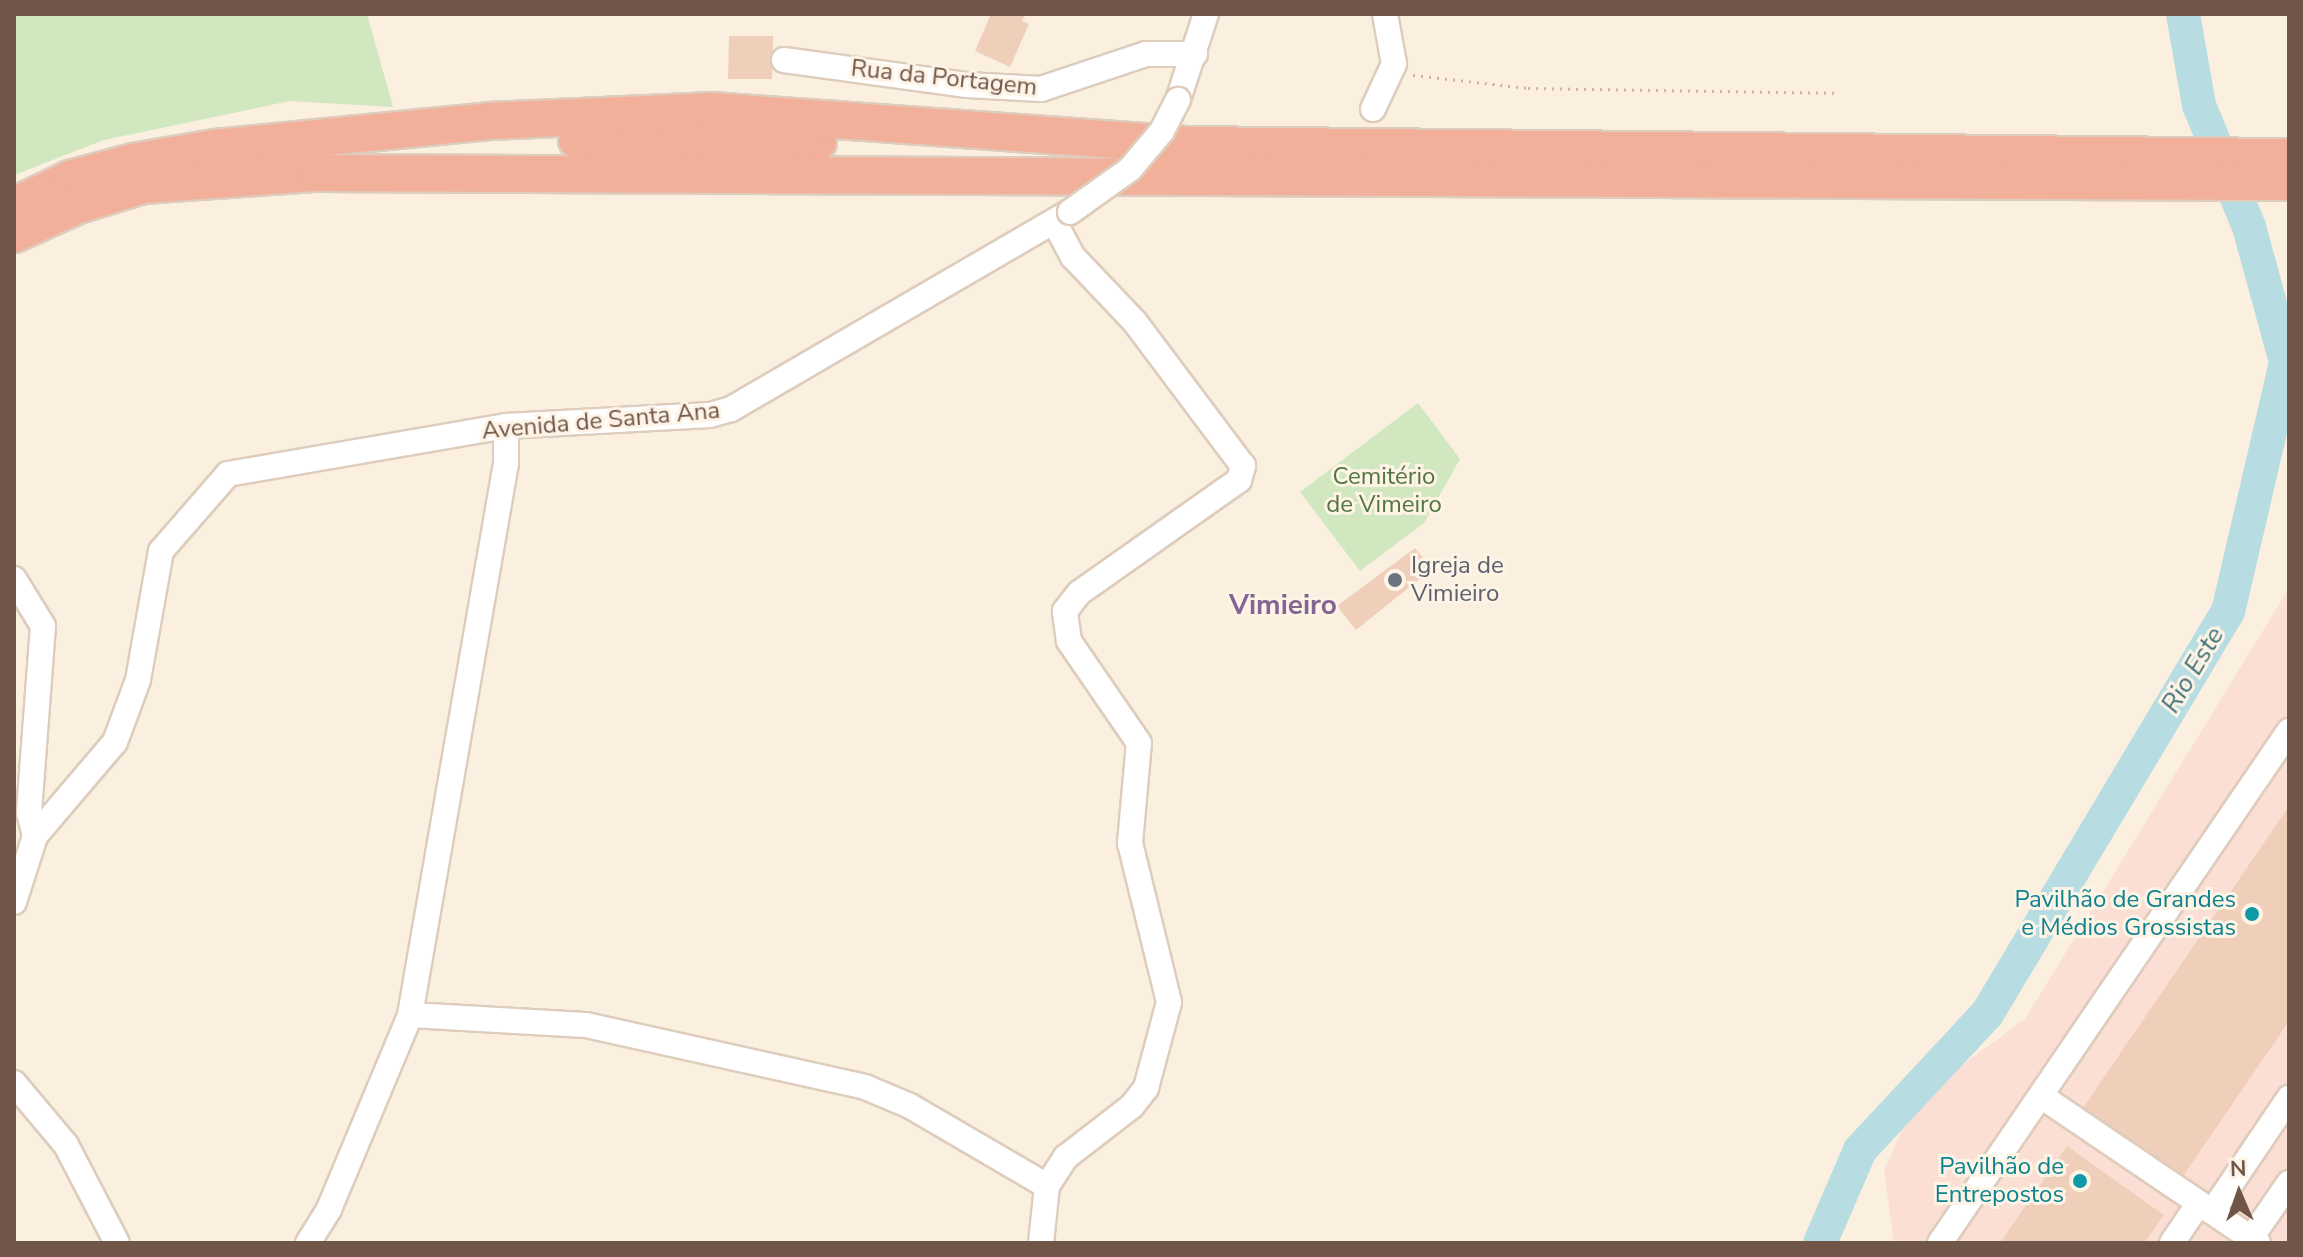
<!DOCTYPE html>
<meta charset="utf-8">
<style>
body{margin:0}
#map{position:relative;width:2303px;height:1257px;overflow:hidden;background:#fbf0e0;font-family:"Nunito Sans",sans-serif}
div>[style]{position:absolute}
.commercial>*{inset:0;background:#fbdfd4}
.green>*{inset:0;background:#d0e7c0}
.river>*{height:34px;margin:-17px;padding:0 17px;transform-origin:17px;border-radius:17px;background:#b7dde3}
.building>*{inset:0;background:#efceba}
.path>*{height:3px;margin-top:-1.5px;transform-origin:0;background:repeating-linear-gradient(90deg,#d3b19d 0 2px,transparent 0 8px)}
.roads{filter:drop-shadow(2px 0 #deccbd) drop-shadow(-2px 0 #deccbd) drop-shadow(0 2px #deccbd) drop-shadow(0 -2px #deccbd)}
.minor>*{height:24px;margin:-12px;padding:0 12px;transform-origin:12px;border-radius:12px;background:#fff}
.highway>*{height:36px;margin:-18px;padding:0 18px;transform-origin:18px;border-radius:18px;background:#f2b09a}
.bridges{filter:drop-shadow(2px 0 #deccbd) drop-shadow(-2px 0 #deccbd) drop-shadow(0 2px #deccbd) drop-shadow(0 -2px #deccbd)}
.minor-bridge>*{height:24px;margin:-12px;padding:0 12px;transform-origin:12px;border-radius:12px;background:#fff}
.dots>*{width:22px;height:22px;translate:-50% -50%;box-sizing:border-box;border:4px solid #fef4e6;border-radius:50%}
span{translate:-50% -50%;white-space:nowrap;text-align:center;line-height:1.15;-webkit-text-stroke:6px #fef4e6;paint-order:stroke}
.street-label{font-size:24px;color:#705649}
.park-label{font-size:24px;color:#527642}
.worship-label{font-size:24px;color:#5b616d}
.left{translate:0 -50%;text-align:left}
.culture-label{font-size:24px;color:#0d838f}
.right{translate:-100% -50%;text-align:right}
.water-label{font-size:26px;color:#41737c;font-style:italic}
.quarter-label{font-size:28px;color:#836593;font-weight:700}
.frame{position:absolute;inset:0;border:16px solid #705649;pointer-events:none}
.north{position:absolute;left:2199px;top:1153px;width:80px;height:80px;-webkit-text-stroke:6px #fef4e6;paint-order:stroke;rotate:358deg;font-size:22px;font-weight:700;line-height:32px;text-align:center;color:#705649}
.north::after{content:'';display:block;margin:auto;width:28px;height:36px;background:#705649;clip-path:polygon(50% 0,100% 100%,50% 72%,0 100%)}
</style>
<div id="map">
<div class="commercial">
<i style="clip-path:polygon(2289px 588px,2289px 1243px,1894px 1243px,1884px 1170px,1904px 1125px,1943px 1079px,2025px 1019px)"></i>
</div>
<div class="green">
<i style="clip-path:polygon(14px 14px,367px 14px,393px 107px,290px 101px,104px 140px,14px 175px)"></i>
<i style="clip-path:polygon(1418px 403px,1460px 459px,1424px 523px,1360px 571px,1300px 492px)"></i>
</div>
<div class="river">
<i style="left:1820px;top:1243px;width:101px;rotate:-66.7deg"></i>
<i style="left:1860px;top:1150px;width:186px;rotate:-47deg"></i>
<i style="left:1987px;top:1014px;width:469px;rotate:-59.1deg"></i>
<i style="left:2228px;top:612px;width:257px;rotate:-76.9deg"></i>
<i style="left:2286px;top:362px;width:140px;rotate:-105.3deg"></i>
<i style="left:2249px;top:227px;width:132px;rotate:-112.3deg"></i>
<i style="left:2199px;top:105px;width:92px;rotate:-100deg"></i>
</div>
<div class="building">
<i style="clip-path:polygon(991px 14px,1025px 14px,1022px 21px,1029px 24px,1010px 67px,975px 51px)"></i>
<i style="clip-path:polygon(729px 36px,773px 36px,772px 79px,728px 79px)"></i>
<i style="clip-path:polygon(1415px 548px,1432px 569px,1356px 630px,1337px 606px)"></i>
<i style="clip-path:polygon(2289px 806px,2289px 1021px,2181px 1179px,2081px 1111px)"></i>
<i style="clip-path:polygon(2067px 1146px,2164px 1215px,2144px 1243px,2000px 1243px)"></i>
</div>
<div class="path">
<i style="left:1413px;top:75px;width:116px;rotate:6.4deg"></i>
<i style="left:1528px;top:88px;width:306px;rotate:0.9deg"></i>
</div>
<div class="roads">
<div class="minor">
<i style="left:784px;top:60px;width:185px;rotate:7.8deg"></i>
<i style="left:967px;top:85px;width:74px;rotate:3.1deg"></i>
<i style="left:1041px;top:89px;width:111px;rotate:-18.4deg"></i>
<i style="left:1146px;top:54px;width:49px"></i>
<i style="left:1178px;top:100px;width:90px;rotate:-72deg"></i>
<i style="left:1373px;top:109px;width:50px;rotate:-65deg"></i>
<i style="left:1394px;top:64px;width:51px;rotate:-100.2deg"></i>
<i style="left:14px;top:579px;width:55px;rotate:58.3deg"></i>
<i style="left:43px;top:626px;width:188px;rotate:94.3deg"></i>
<i style="left:29px;top:813px;width:24px;rotate:75deg"></i>
<i style="left:14px;top:902px;width:69px;rotate:-72.3deg"></i>
<i style="left:35px;top:836px;width:123px;rotate:-49.6deg"></i>
<i style="left:115px;top:742px;width:66px;rotate:-69.6deg"></i>
<i style="left:138px;top:680px;width:131px;rotate:-79.9deg"></i>
<i style="left:161px;top:551px;width:102px;rotate:-49deg"></i>
<i style="left:228px;top:474px;width:282px;rotate:-9.8deg"></i>
<i style="left:506px;top:426px;width:204px;rotate:-3.1deg"></i>
<i style="left:710px;top:415px;width:22px;rotate:-16deg"></i>
<i style="left:731px;top:409px;width:392px;rotate:-30.2deg"></i>
<i style="left:410px;top:1015px;width:176px;rotate:3.3deg"></i>
<i style="left:586px;top:1025px;width:286px;rotate:12.5deg"></i>
<i style="left:865px;top:1087px;width:49px;rotate:22.9deg"></i>
<i style="left:910px;top:1106px;width:159px;rotate:30.3deg"></i>
<i style="left:14px;top:1083px;width:81px;rotate:50deg"></i>
<i style="left:66px;top:1145px;width:110px;rotate:62.5deg"></i>
<i style="left:2041px;top:1096px;width:262px;rotate:34.1deg"></i>
<i style="left:2212px;top:1212px;width:138px;rotate:-56deg"></i>
<i style="left:2251px;top:1238px;width:67px;rotate:-55.4deg"></i>
<i style="left:308px;top:1243px;width:40px;rotate:-58deg"></i>
<i style="left:329px;top:1209px;width:210px;rotate:-67.3deg"></i>
<i style="left:410px;top:1015px;width:560px;rotate:-80.13deg"></i>
<i style="left:506px;top:463px;width:37px;rotate:-90deg"></i>
<i style="left:1041px;top:1243px;width:57px;rotate:-84deg"></i>
<i style="left:1047px;top:1186px;width:35px;rotate:-57deg"></i>
<i style="left:1066px;top:1157px;width:83px;rotate:-37.7deg"></i>
<i style="left:1132px;top:1106px;width:23px;rotate:-52deg"></i>
<i style="left:1146px;top:1088px;width:89px;rotate:-75deg"></i>
<i style="left:1169px;top:1002px;width:164px;rotate:-103.8deg"></i>
<i style="left:1130px;top:843px;width:100px;rotate:-84.9deg"></i>
<i style="left:1139px;top:743px;width:124px;rotate:-124.5deg"></i>
<i style="left:1069px;top:641px;width:30px;rotate:-98deg"></i>
<i style="left:1065px;top:611px;width:23px;rotate:-52deg"></i>
<i style="left:1079px;top:593px;width:196px;rotate:-35.2deg"></i>
<i style="left:1239px;top:480px;width:15px;rotate:-74deg"></i>
<i style="left:1243px;top:466px;width:180px;rotate:-126.9deg"></i>
<i style="left:1135px;top:322px;width:90px;rotate:-133.6deg"></i>
<i style="left:1073px;top:257px;width:38px;rotate:-118deg"></i>
<i style="left:1940px;top:1243px;width:620px;rotate:-55.72deg"></i>
<i style="left:2172px;top:1243px;width:48px;rotate:-56deg"></i>
</div>
<div class="highway">
<i style="left:577px;top:140px;width:241px;rotate:0.5deg"></i>
<i style="left:14px;top:206px;width:62px;rotate:-25.7deg"></i>
<i style="left:70px;top:179px;width:65px;rotate:-15.1deg"></i>
<i style="left:133px;top:162px;width:83px;rotate:-9.7deg"></i>
<i style="left:215px;top:148px;width:276px;rotate:-5.6deg"></i>
<i style="left:490px;top:121px;width:221px;rotate:-2.6deg"></i>
<i style="left:711px;top:111px;width:480px;rotate:4.1deg"></i>
<i style="left:1190px;top:145px;width:1099px;rotate:0.63deg"></i>
<i style="left:14px;top:234px;width:70px;rotate:-24.4deg"></i>
<i style="left:78px;top:205px;width:68px;rotate:-17.1deg"></i>
<i style="left:143px;top:185px;width:171px;rotate:-4deg"></i>
<i style="left:314px;top:173px;width:1975px;rotate:0.26deg"></i>
</div>
</div>
<div class="bridges">
<div class="minor-bridge">
<i style="left:1070px;top:212px;width:74px;rotate:-35.6deg"></i>
<i style="left:1130px;top:169px;width:50px;rotate:-49.9deg"></i>
<i style="left:1162px;top:131px;width:35px;rotate:-63deg"></i>
</div>
</div>
<div class="dots">
<i style="left:1395px;top:580px;background:#6b7280"></i>
<i style="left:2252px;top:914px;background:#0f9aa8"></i>
<i style="left:2080px;top:1181px;background:#0f9aa8"></i>
</div>
<div class="street-label">
<span style="left:944px;top:78px;rotate:6deg">Rua da Portagem</span>
<span style="left:601px;top:421px;rotate:-5deg">Avenida de Santa Ana</span>
</div>
<div class="park-label">
<span style="left:1384px;top:491px">Cemitério<br>de Vimeiro</span>
</div>
<div class="worship-label">
<span class="left" style="left:1411px;top:580px">Igreja de<br>Vimieiro</span>
</div>
<div class="culture-label">
<span class="right" style="left:2236px;top:914px">Pavilhão de Grandes<br>e Médios Grossistas</span>
<span class="right" style="left:2064px;top:1181px">Pavilhão de<br>Entrepostos</span>
</div>
<div class="water-label">
<span style="left:2193px;top:670px;rotate:-59deg">Rio Este</span>
</div>
<div class="quarter-label">
<span style="left:1283px;top:605px">Vimieiro</span>
</div>
<div class="frame"></div>
<div class="north">N</div>
</div>
